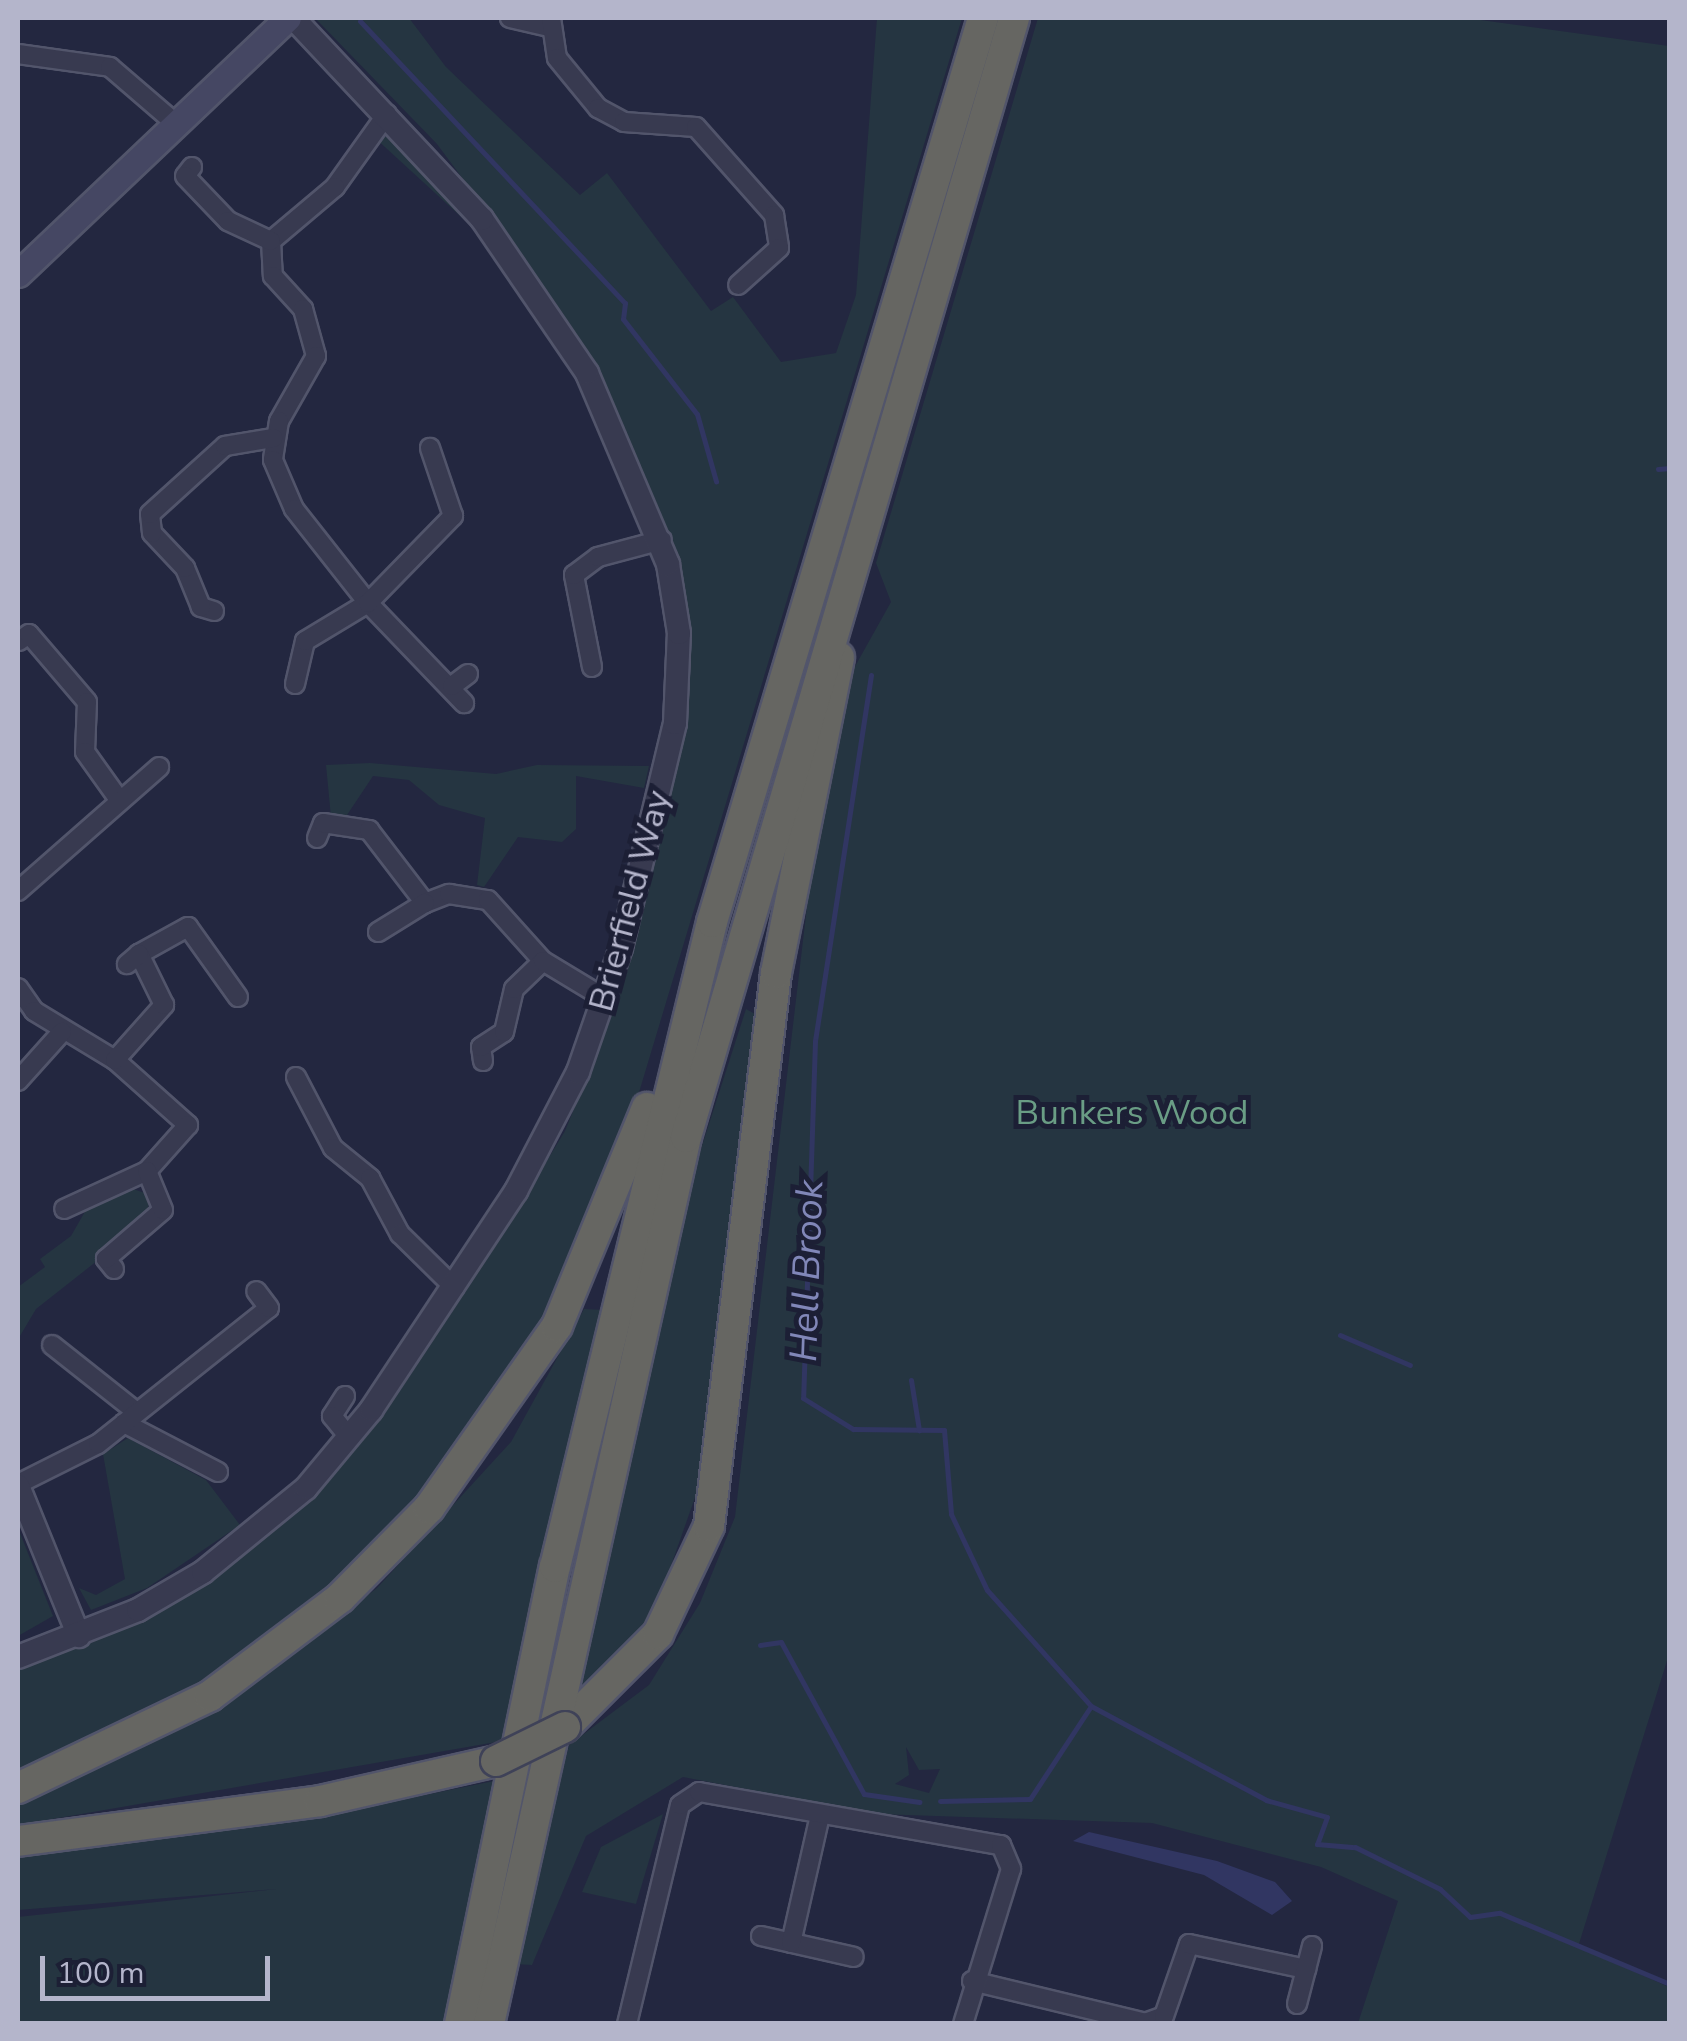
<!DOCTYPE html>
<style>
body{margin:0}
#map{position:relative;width:1687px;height:2041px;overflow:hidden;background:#232740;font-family:"Nunito Sans",sans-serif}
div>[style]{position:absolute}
.green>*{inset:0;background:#253541}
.water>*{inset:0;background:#313662}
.stream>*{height:5px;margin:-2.5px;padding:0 2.5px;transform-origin:2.5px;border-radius:2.5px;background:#313662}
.roads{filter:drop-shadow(2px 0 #52556b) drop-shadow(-2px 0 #52556b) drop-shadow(0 2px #52556b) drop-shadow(0 -2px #52556b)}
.minor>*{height:18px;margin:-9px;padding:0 9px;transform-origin:9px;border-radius:9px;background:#383a50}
.tertiary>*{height:22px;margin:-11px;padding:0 11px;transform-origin:11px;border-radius:11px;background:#383a50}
.secondary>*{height:25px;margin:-12.5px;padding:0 12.5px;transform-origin:12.5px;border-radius:12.5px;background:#454763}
.trunk>*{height:30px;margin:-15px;padding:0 15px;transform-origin:15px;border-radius:15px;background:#666662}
.bridges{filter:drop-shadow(2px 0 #3f4258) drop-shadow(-2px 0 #3f4258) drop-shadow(0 2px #3f4258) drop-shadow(0 -2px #3f4258)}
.trunk-bridge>*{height:30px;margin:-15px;padding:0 15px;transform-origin:15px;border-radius:15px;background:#666662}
span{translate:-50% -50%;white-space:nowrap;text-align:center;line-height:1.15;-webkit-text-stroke:10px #1c1f35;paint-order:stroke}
.street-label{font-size:35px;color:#b4b5cb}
.park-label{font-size:35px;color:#6a9d85}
.water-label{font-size:38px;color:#8187b8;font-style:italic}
.frame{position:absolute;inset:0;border:20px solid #b4b5cb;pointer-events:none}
.scale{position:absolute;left:40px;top:1956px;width:230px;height:45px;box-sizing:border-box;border:5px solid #b4b5cb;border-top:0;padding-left:12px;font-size:30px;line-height:35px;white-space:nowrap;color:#b4b5cb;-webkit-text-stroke:8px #1c1f35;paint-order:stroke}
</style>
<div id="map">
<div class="green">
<i style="clip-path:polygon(315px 18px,409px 18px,446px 67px,580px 195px,607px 173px,711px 311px,733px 297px,781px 362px,836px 353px,856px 295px,877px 18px,962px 18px,625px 1139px,551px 1306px,491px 1406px,409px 1509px,298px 1614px,200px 1685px,18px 1774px,18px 1667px,158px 1611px,280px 1527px,354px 1451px,496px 1244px,565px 1131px,619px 998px,682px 747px,689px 676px,681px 585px,644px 478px,526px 264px,437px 144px)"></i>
<i style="clip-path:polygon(evenodd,1038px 18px,1466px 18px,1669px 46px,1670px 1651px,1578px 1947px,1669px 1987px,1669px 2023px,1358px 2023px,1398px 1901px,1321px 1867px,1152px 1823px,876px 1814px,683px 1777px,586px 1836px,532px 1965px,514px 1964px,569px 1745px,649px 1685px,700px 1603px,735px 1517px,810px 881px,853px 670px,891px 602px,876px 563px,1038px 18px,906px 1747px,919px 1770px,940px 1769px,929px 1793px,895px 1784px,909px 1775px,906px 1747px)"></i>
<i style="clip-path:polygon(374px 137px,393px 137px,471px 226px)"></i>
<i style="clip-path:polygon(370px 763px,496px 774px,537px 765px,649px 766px,644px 788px,576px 776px,576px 829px,562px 842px,518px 837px,484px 887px,477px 885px,485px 818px,439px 805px,409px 780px,373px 776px,343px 821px,331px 817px,326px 765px)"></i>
<i style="clip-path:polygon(746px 1009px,755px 1014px,704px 1472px,655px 1611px,579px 1694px,699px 1155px)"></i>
<i style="clip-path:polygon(130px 1188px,148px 1194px,149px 1220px,36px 1309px,20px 1336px,18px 1287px,45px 1267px,40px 1259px,71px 1236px,87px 1208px)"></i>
<i style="clip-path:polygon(584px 1309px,604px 1310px,502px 1741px,18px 1825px,18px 1804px,208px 1716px,377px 1588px,511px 1442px)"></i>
<i style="clip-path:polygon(128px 1438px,206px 1480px,240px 1525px,147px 1588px,91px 1610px,79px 1588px,96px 1595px,125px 1579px,103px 1454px)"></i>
<i style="clip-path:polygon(18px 1528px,53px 1616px,18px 1636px)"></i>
<i style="clip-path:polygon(494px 1781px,452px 2023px,18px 2024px,18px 1917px,277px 1889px,18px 1910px,18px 1854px,331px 1814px)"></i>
<i style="clip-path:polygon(663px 1814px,636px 1904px,582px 1892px,601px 1847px)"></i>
</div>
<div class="water">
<i style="clip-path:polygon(1089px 1832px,1217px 1861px,1275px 1882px,1292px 1901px,1272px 1915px,1204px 1875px,1073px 1841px)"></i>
</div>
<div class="stream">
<i style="left:360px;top:21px;width:387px;rotate:46.8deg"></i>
<i style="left:625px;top:303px;width:16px;rotate:97deg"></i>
<i style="left:623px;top:319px;width:120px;rotate:52.1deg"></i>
<i style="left:697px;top:414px;width:70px;rotate:74.2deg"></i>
<i style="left:1658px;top:469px;width:12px;rotate:-5deg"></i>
<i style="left:871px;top:675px;width:370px;rotate:98.7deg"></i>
<i style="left:815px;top:1041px;width:357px;rotate:91.9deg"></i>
<i style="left:803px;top:1398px;width:59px;rotate:31.8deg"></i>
<i style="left:853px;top:1429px;width:91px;rotate:0.6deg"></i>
<i style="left:944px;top:1430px;width:84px;rotate:85.2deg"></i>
<i style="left:951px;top:1514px;width:84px;rotate:64.7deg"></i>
<i style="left:987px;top:1590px;width:156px;rotate:48.1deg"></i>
<i style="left:1091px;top:1706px;width:111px;rotate:123.3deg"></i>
<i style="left:1030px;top:1799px;width:90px;rotate:178.7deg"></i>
<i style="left:1340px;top:1335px;width:76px;rotate:23.2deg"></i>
<i style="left:911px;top:1380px;width:51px;rotate:80.9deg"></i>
<i style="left:760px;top:1645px;width:21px;rotate:-8deg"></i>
<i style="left:781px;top:1642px;width:173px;rotate:61.4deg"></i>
<i style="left:864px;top:1794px;width:56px;rotate:8.3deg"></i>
<i style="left:1091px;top:1706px;width:199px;rotate:28.2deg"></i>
<i style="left:1266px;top:1800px;width:63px;rotate:15.6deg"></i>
<i style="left:1327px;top:1817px;width:29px;rotate:110deg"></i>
<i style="left:1317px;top:1844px;width:38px;rotate:5deg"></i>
<i style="left:1355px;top:1847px;width:95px;rotate:26.3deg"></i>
<i style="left:1440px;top:1889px;width:41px;rotate:43deg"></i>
<i style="left:1470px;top:1917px;width:30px;rotate:-8deg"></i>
<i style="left:1500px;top:1913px;width:184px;rotate:22.7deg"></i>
</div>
<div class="roads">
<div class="minor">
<i style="left:510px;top:18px;width:40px;rotate:13deg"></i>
<i style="left:551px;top:18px;width:40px;rotate:81.5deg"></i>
<i style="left:557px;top:58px;width:65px;rotate:50.6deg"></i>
<i style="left:598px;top:108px;width:30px;rotate:28deg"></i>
<i style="left:624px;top:122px;width:72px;rotate:4deg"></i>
<i style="left:696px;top:127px;width:118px;rotate:48.4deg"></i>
<i style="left:774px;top:215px;width:33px;rotate:81deg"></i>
<i style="left:779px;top:248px;width:55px;rotate:137.9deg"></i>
<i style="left:18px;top:54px;width:93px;rotate:8deg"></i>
<i style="left:110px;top:67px;width:86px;rotate:40.7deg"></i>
<i style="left:387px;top:114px;width:90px;rotate:125.5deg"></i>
<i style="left:335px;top:187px;width:84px;rotate:139.8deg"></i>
<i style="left:271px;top:241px;width:35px;rotate:87deg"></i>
<i style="left:273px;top:276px;width:45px;rotate:47.7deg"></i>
<i style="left:303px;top:309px;width:49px;rotate:74.5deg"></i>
<i style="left:316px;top:356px;width:75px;rotate:119.6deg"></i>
<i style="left:279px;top:421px;width:39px;rotate:99deg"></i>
<i style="left:273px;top:460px;width:53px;rotate:66.8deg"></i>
<i style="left:294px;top:509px;width:120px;rotate:51.8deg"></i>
<i style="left:368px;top:603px;width:139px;rotate:46.2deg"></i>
<i style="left:192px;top:167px;width:11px;rotate:128deg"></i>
<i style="left:185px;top:176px;width:62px;rotate:46.3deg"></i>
<i style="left:228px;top:221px;width:47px;rotate:24.9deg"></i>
<i style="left:214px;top:611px;width:14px;rotate:-163deg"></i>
<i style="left:201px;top:607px;width:42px;rotate:-112.3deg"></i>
<i style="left:185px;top:568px;width:48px;rotate:-133.3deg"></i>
<i style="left:152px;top:533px;width:19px;rotate:-96deg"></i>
<i style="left:150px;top:514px;width:101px;rotate:-42.2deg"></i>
<i style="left:225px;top:446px;width:49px;rotate:-9.5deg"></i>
<i style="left:19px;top:641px;width:12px;rotate:-35deg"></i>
<i style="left:29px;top:634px;width:89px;rotate:49.5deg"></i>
<i style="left:87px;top:702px;width:50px;rotate:92.3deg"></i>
<i style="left:85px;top:752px;width:60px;rotate:54.5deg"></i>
<i style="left:592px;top:667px;width:94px;rotate:-101.1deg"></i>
<i style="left:574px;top:575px;width:30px;rotate:-37deg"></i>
<i style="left:598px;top:557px;width:66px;rotate:-14.9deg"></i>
<i style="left:295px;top:684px;width:44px;rotate:-76.9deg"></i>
<i style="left:305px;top:641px;width:74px;rotate:-31.1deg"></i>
<i style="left:368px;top:603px;width:122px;rotate:-45.7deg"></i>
<i style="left:453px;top:516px;width:72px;rotate:-108.7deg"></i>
<i style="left:452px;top:686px;width:20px;rotate:-37deg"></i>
<i style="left:317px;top:838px;width:16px;rotate:-68deg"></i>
<i style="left:323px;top:823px;width:47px;rotate:8.7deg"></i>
<i style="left:369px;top:830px;width:92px;rotate:52.5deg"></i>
<i style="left:425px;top:903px;width:26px;rotate:-21deg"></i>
<i style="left:449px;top:894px;width:39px;rotate:9deg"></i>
<i style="left:488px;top:900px;width:82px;rotate:48deg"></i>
<i style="left:18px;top:891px;width:188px;rotate:-41.3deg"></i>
<i style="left:378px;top:932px;width:55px;rotate:-31.7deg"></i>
<i style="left:139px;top:954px;width:56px;rotate:-28.9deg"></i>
<i style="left:188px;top:927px;width:86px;rotate:54.5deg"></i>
<i style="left:18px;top:988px;width:28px;rotate:55deg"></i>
<i style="left:34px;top:1011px;width:95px;rotate:31.2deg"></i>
<i style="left:115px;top:1060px;width:98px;rotate:41.7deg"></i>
<i style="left:188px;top:1125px;width:62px;rotate:131.7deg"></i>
<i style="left:147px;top:1171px;width:91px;rotate:155.4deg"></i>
<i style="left:115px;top:1060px;width:74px;rotate:-48.3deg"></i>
<i style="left:164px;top:1005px;width:57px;rotate:-116.1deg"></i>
<i style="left:139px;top:954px;width:16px;rotate:140deg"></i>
<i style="left:483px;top:1061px;width:14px;rotate:-98deg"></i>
<i style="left:481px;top:1047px;width:27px;rotate:-33deg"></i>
<i style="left:504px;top:1032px;width:44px;rotate:-76.9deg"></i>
<i style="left:514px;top:989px;width:40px;rotate:-44deg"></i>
<i style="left:543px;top:961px;width:74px;rotate:31.1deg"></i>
<i style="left:296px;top:1077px;width:80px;rotate:62.5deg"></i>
<i style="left:333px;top:1148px;width:48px;rotate:39deg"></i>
<i style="left:370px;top:1178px;width:64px;rotate:61.8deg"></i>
<i style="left:400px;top:1234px;width:76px;rotate:44.5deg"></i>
<i style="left:18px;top:1081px;width:66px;rotate:-48.1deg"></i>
<i style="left:114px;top:1269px;width:13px;rotate:-129deg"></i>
<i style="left:106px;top:1259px;width:75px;rotate:-40.7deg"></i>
<i style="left:163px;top:1210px;width:42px;rotate:-112.3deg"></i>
<i style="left:52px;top:1345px;width:105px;rotate:38.4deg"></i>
<i style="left:345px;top:1396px;width:24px;rotate:123deg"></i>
<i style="left:332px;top:1416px;width:28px;rotate:51deg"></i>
<i style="left:124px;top:1423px;width:106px;rotate:27.5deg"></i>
<i style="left:18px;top:1484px;width:89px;rotate:-26.6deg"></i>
<i style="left:98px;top:1444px;width:218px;rotate:-38.5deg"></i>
<i style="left:269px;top:1308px;width:21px;rotate:-127deg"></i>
<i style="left:761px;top:1936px;width:95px;rotate:12.7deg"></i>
<i style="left:791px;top:1943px;width:131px;rotate:-77.2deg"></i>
<i style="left:972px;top:1981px;width:178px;rotate:13.6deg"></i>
<i style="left:1145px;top:2023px;width:20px;rotate:-20deg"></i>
<i style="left:1164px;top:2016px;width:76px;rotate:-70.9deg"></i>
<i style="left:1189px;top:1944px;width:120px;rotate:12.1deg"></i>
<i style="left:1297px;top:2004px;width:60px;rotate:-75.5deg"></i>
<i style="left:627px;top:2024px;width:225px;rotate:-76.4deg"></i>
<i style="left:680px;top:1805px;width:23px;rotate:-34deg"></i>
<i style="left:699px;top:1792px;width:307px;rotate:10deg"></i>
<i style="left:1001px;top:1845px;width:26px;rotate:67deg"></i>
<i style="left:1011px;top:1869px;width:162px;rotate:107.2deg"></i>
</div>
<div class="tertiary">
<i style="left:18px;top:1486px;width:162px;rotate:67.9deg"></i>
<i style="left:18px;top:1657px;width:129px;rotate:-21.4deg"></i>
<i style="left:138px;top:1610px;width:75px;rotate:-30.3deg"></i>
<i style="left:203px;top:1572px;width:133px;rotate:-39.2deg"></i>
<i style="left:306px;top:1488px;width:102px;rotate:-50.2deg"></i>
<i style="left:371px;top:1410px;width:263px;rotate:-56.5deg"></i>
<i style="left:516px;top:1191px;width:134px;rotate:-62.5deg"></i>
<i style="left:578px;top:1072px;width:131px;rotate:-70.9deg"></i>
<i style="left:621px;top:948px;width:231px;rotate:-76.5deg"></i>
<i style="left:675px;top:723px;width:90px;rotate:-87.5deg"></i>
<i style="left:679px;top:633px;width:70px;rotate:-99.1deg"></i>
<i style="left:668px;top:564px;width:207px;rotate:-113deg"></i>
<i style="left:587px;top:373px;width:186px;rotate:-124.3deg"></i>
<i style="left:482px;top:219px;width:276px;rotate:-133.2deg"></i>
</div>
<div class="secondary">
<i style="left:18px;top:274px;width:372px;rotate:-43.5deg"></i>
</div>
<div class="trunk">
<i style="left:565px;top:1727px;width:132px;rotate:-45deg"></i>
<i style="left:658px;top:1634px;width:119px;rotate:-64.7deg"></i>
<i style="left:709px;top:1526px;width:557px;rotate:-83.09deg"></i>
<i style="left:776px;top:973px;width:322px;rotate:-78.7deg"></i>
<i style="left:18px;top:1788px;width:213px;rotate:-25.6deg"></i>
<i style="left:210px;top:1696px;width:163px;rotate:-37deg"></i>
<i style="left:340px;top:1598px;width:127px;rotate:-45.3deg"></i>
<i style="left:429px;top:1508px;width:223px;rotate:-54.9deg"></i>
<i style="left:557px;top:1326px;width:236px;rotate:-67.6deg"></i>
<i style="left:18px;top:1841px;width:305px;rotate:-7.5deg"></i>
<i style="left:320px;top:1801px;width:180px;rotate:-12.8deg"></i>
<i style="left:460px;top:2024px;width:467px;rotate:-78.3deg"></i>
<i style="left:555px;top:1567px;width:664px;rotate:-76.32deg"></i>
<i style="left:712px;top:922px;width:944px;rotate:-73.31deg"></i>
<i style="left:489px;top:2024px;width:909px;rotate:-77.48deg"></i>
<i style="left:686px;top:1137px;width:1166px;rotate:-73.66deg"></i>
</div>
</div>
<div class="bridges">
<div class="trunk-bridge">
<i style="left:496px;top:1761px;width:77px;rotate:-26.2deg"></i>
</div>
</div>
<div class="street-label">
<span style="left:630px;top:901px;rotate:-75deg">Brierfield Way</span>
</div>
<div class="park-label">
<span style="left:1132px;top:1113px">Bunkers Wood</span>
</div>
<div class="water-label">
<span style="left:807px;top:1271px;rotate:-88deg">Hell Brook</span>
</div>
<div class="frame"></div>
<div class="scale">100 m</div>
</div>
